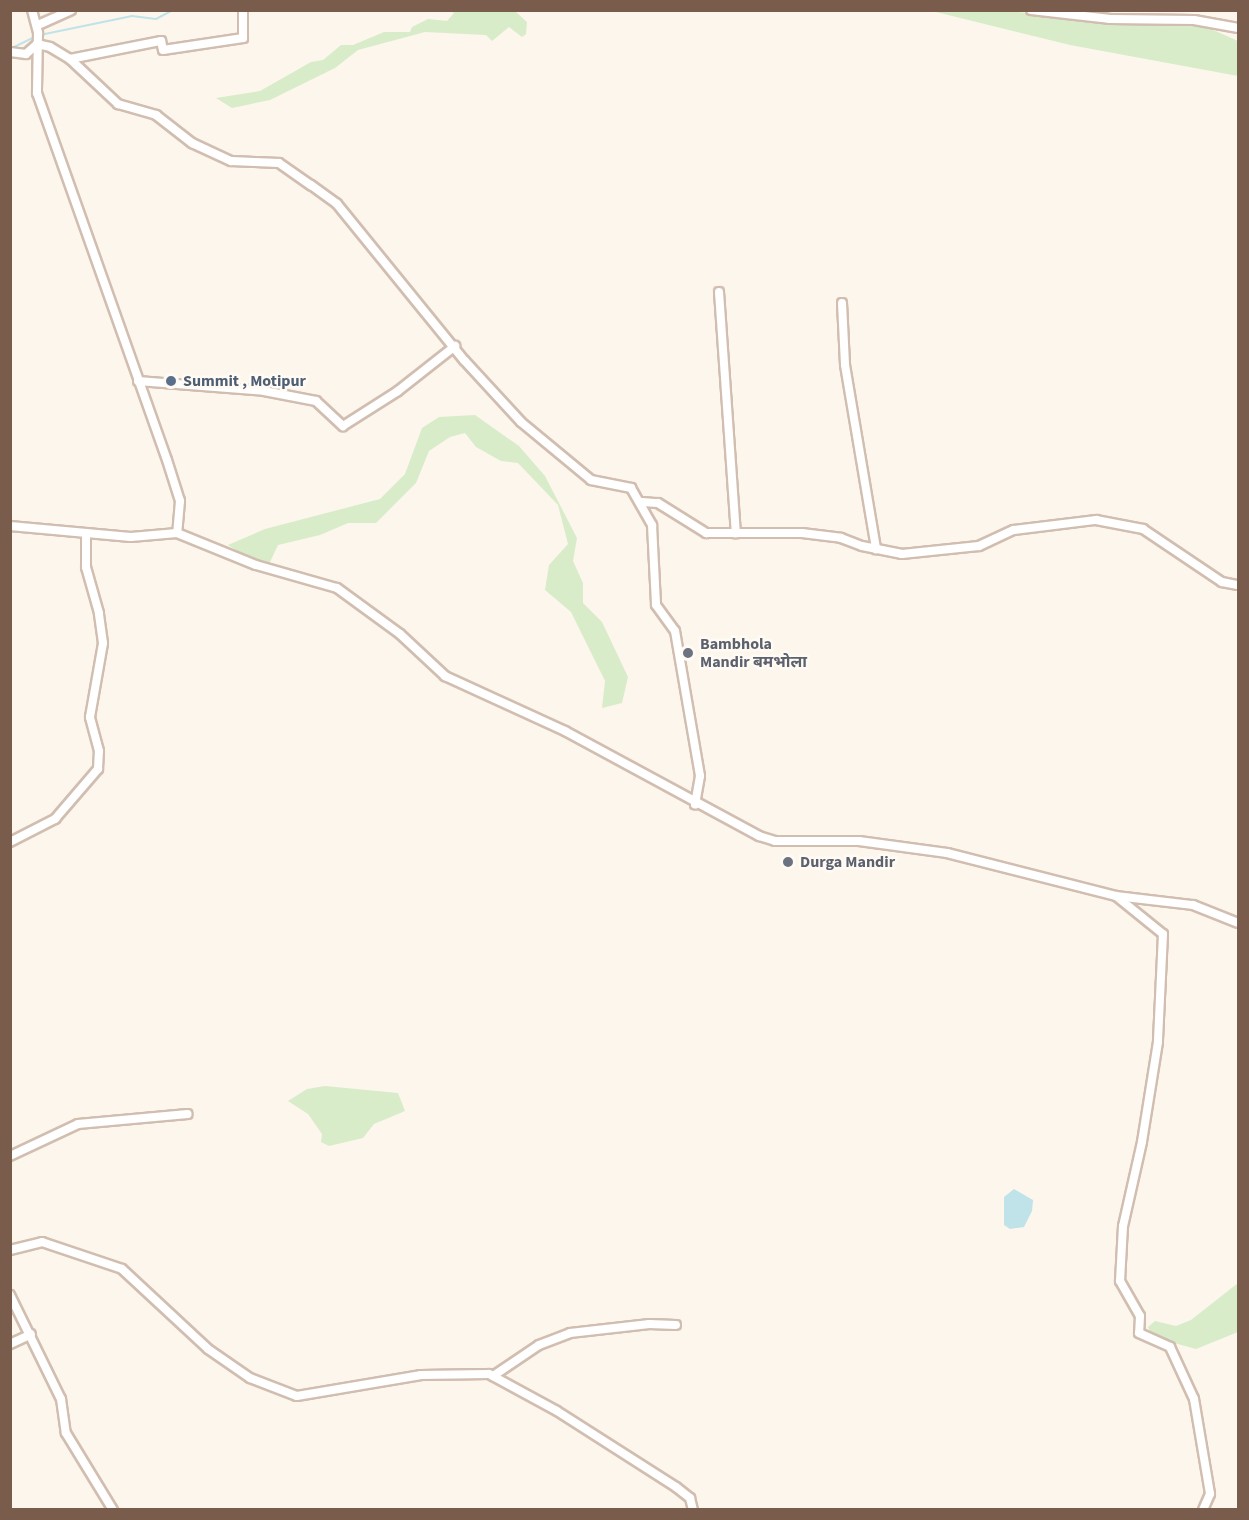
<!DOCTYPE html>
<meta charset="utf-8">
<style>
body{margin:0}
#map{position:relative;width:1249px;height:1520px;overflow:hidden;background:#fdf6ec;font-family:"Source Sans 3","Noto Sans Devanagari",sans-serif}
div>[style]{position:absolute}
.green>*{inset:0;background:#d8ecc9}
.water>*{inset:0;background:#bfe3e8}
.stream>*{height:2px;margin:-1px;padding:0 1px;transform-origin:1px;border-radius:1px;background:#bfe3e8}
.roads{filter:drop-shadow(2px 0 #d1beb0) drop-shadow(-2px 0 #d1beb0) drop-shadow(0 2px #d1beb0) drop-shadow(0 -2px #d1beb0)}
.minor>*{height:8px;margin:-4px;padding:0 4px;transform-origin:4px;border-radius:4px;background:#fff}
.dots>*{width:16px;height:16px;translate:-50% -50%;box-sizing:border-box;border:3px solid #fffaf3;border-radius:50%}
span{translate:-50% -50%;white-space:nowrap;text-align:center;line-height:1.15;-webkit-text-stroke:5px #fffaf3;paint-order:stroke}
.service-label{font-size:16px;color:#4e5e75;font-weight:700}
.left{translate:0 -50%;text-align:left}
.worship-label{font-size:16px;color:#5b616d;font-weight:700}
.frame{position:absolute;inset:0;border:12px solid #7a5c4d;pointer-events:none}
</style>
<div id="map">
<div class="green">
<i style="clip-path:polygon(450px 11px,515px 11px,527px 22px,526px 34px,522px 37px,509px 27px,492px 41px,486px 35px,425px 32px,358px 50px,335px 68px,270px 100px,232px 108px,216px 98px,260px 91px,311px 62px,323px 60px,341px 45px,353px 45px,384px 32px,410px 32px,412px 27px,428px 19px,447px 21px,454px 13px)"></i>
<i style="clip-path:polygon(932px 11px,1010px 11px,1109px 23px,1195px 22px,1238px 41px,1238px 76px,1070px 45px)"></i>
<i style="clip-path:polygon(475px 415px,519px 446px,545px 476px,577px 538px,573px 561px,583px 583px,583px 603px,602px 622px,628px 677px,622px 703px,602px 708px,605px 681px,571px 612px,545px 590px,549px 565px,568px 544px,558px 505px,518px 463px,501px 461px,476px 447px,465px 433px,450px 437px,429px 451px,416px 483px,376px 523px,348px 523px,320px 535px,278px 545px,270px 562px,259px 565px,228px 545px,265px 529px,380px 499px,405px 474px,422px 428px,439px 417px)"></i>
<i style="clip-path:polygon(325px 1086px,398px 1093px,405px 1111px,374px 1124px,363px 1138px,329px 1146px,321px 1142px,322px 1134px,308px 1114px,288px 1101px,307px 1089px)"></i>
<i style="clip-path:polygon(1238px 1283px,1238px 1332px,1196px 1349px,1152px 1337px,1148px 1327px,1155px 1321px,1176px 1326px,1191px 1320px)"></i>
</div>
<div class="water">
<i style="clip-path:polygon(1014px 1189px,1033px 1200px,1032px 1211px,1024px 1227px,1010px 1229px,1004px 1225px,1004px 1197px)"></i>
</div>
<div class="stream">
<i style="left:40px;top:35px;width:94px;rotate:-11.7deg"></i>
<i style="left:132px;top:16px;width:24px;rotate:7deg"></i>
<i style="left:156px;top:19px;width:19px;rotate:-28deg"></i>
<i style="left:10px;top:49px;width:28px;rotate:-26deg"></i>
</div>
<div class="roads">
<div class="minor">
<i style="left:32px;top:10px;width:24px;rotate:75deg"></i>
<i style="left:38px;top:33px;width:60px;rotate:91deg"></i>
<i style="left:37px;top:93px;width:389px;rotate:70.5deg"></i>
<i style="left:167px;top:460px;width:43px;rotate:72.4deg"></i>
<i style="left:180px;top:501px;width:32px;rotate:95deg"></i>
<i style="left:1031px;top:10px;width:80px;rotate:6.5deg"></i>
<i style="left:1110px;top:19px;width:84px;rotate:0.7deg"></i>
<i style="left:1194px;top:20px;width:45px;rotate:10.3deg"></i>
<i style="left:38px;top:25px;width:36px;rotate:-24deg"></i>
<i style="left:10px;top:52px;width:16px;rotate:7deg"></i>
<i style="left:26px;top:54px;width:15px;rotate:-42deg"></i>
<i style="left:37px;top:44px;width:13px;rotate:13deg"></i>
<i style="left:50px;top:47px;width:23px;rotate:31deg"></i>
<i style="left:70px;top:59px;width:66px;rotate:43.2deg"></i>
<i style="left:118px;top:104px;width:40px;rotate:16deg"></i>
<i style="left:156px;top:115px;width:46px;rotate:37.9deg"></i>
<i style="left:192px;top:143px;width:43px;rotate:24.8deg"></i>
<i style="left:231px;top:161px;width:48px;rotate:2.4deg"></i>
<i style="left:279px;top:163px;width:39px;rotate:35deg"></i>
<i style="left:311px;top:185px;width:32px;rotate:36deg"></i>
<i style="left:337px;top:204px;width:201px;rotate:50.9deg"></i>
<i style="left:464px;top:360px;width:84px;rotate:47.4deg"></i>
<i style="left:521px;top:422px;width:91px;rotate:39.6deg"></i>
<i style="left:591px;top:480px;width:41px;rotate:11.3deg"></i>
<i style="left:631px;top:488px;width:43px;rotate:60.4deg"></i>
<i style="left:652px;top:525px;width:80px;rotate:87.1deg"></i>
<i style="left:656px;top:605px;width:32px;rotate:54deg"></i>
<i style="left:675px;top:631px;width:147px;rotate:80.2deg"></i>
<i style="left:700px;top:776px;width:29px;rotate:100deg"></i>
<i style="left:70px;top:59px;width:93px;rotate:-11.2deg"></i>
<i style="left:161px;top:41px;width:9px;rotate:77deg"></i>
<i style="left:163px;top:50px;width:81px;rotate:-8.5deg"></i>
<i style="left:243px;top:38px;width:28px;rotate:-90deg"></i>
<i style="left:719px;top:292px;width:242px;rotate:86deg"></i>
<i style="left:842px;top:303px;width:62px;rotate:87.2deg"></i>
<i style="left:845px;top:365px;width:187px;rotate:80.4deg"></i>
<i style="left:138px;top:381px;width:126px;rotate:4.5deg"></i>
<i style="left:264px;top:391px;width:53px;rotate:10.9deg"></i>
<i style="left:316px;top:401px;width:37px;rotate:43deg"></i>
<i style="left:343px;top:426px;width:65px;rotate:-32.5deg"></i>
<i style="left:398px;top:391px;width:73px;rotate:-38.3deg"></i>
<i style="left:642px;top:502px;width:16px;rotate:4deg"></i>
<i style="left:658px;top:503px;width:57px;rotate:32deg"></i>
<i style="left:706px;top:533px;width:96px"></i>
<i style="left:802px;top:533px;width:39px;rotate:7deg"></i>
<i style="left:841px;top:538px;width:22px;rotate:21deg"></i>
<i style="left:862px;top:546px;width:41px;rotate:11.3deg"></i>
<i style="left:902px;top:554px;width:77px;rotate:-5.9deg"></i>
<i style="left:979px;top:546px;width:38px;rotate:-25deg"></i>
<i style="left:1014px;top:530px;width:83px;rotate:-7deg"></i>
<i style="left:1096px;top:520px;width:48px;rotate:10.8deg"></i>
<i style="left:1143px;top:529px;width:95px;rotate:33.9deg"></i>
<i style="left:1222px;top:582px;width:16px;rotate:11deg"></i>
<i style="left:10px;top:526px;width:121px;rotate:5.2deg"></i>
<i style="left:131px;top:537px;width:46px;rotate:-5deg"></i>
<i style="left:177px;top:533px;width:85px;rotate:22.1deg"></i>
<i style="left:256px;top:565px;width:84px;rotate:15.9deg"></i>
<i style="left:337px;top:588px;width:78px;rotate:36.1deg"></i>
<i style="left:400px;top:634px;width:62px;rotate:43deg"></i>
<i style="left:445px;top:676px;width:132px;rotate:24.6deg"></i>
<i style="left:565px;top:731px;width:221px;rotate:28.4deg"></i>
<i style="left:759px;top:836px;width:17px;rotate:17deg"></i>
<i style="left:775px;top:841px;width:84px"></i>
<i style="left:859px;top:841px;width:89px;rotate:7.8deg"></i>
<i style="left:947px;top:853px;width:174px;rotate:14.3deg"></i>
<i style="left:1116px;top:896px;width:78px;rotate:6.7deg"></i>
<i style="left:1193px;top:905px;width:48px;rotate:21.8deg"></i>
<i style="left:10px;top:842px;width:51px;rotate:-27.1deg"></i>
<i style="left:55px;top:819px;width:66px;rotate:-49.3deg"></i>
<i style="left:98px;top:769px;width:18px;rotate:-87deg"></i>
<i style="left:99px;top:751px;width:35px;rotate:-105deg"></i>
<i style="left:90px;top:717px;width:75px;rotate:-80deg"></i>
<i style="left:103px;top:643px;width:30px;rotate:-98deg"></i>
<i style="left:99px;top:613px;width:48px;rotate:-105.8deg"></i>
<i style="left:86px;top:567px;width:34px;rotate:-90deg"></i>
<i style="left:1116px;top:896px;width:60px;rotate:39deg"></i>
<i style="left:1163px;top:934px;width:108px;rotate:92.7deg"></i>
<i style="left:1158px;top:1042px;width:101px;rotate:99.1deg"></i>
<i style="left:1142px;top:1142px;width:86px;rotate:102.7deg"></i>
<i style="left:1123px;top:1226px;width:55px;rotate:93.1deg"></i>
<i style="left:1120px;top:1281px;width:40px;rotate:60.3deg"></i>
<i style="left:1140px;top:1316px;width:17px;rotate:93deg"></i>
<i style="left:1139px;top:1333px;width:34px;rotate:24deg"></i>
<i style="left:1170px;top:1347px;width:57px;rotate:65.2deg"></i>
<i style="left:1194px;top:1399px;width:96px;rotate:80.4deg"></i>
<i style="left:1210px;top:1494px;width:17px;rotate:114deg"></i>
<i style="left:10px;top:1156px;width:75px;rotate:-25.2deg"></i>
<i style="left:78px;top:1124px;width:110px;rotate:-5.2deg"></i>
<i style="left:10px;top:1250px;width:33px;rotate:-14deg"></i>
<i style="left:42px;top:1242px;width:84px;rotate:18.6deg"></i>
<i style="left:122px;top:1269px;width:117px;rotate:42.9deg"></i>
<i style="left:208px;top:1349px;width:51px;rotate:34.6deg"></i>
<i style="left:250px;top:1378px;width:50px;rotate:21deg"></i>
<i style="left:297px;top:1396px;width:126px;rotate:-9.6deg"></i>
<i style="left:421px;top:1375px;width:68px;rotate:-0.8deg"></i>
<i style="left:489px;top:1374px;width:77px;rotate:28.6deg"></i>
<i style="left:557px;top:1411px;width:141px;rotate:32.6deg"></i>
<i style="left:676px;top:1487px;width:18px;rotate:38deg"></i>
<i style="left:690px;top:1498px;width:12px;rotate:76deg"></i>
<i style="left:10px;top:1295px;width:116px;rotate:63.9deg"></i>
<i style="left:61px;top:1399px;width:34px;rotate:82deg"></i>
<i style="left:66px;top:1433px;width:90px;rotate:58.6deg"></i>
<i style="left:10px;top:1344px;width:23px;rotate:-25deg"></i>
<i style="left:493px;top:1376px;width:55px;rotate:-34deg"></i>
<i style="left:539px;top:1345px;width:33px;rotate:-21deg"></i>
<i style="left:570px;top:1333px;width:80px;rotate:-6.5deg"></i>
<i style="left:649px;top:1324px;width:27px;rotate:2deg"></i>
</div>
</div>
<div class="dots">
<i style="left:171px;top:381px;background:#5c6f8a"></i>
<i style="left:688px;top:653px;background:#6b7280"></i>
<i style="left:788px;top:862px;background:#6b7280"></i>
</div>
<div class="service-label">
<span class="left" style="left:183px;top:381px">Summit , Motipur</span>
</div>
<div class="worship-label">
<span class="left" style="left:700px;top:653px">Bambhola<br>Mandir बमभोला</span>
<span class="left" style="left:800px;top:862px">Durga Mandir</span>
</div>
<div class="frame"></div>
</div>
